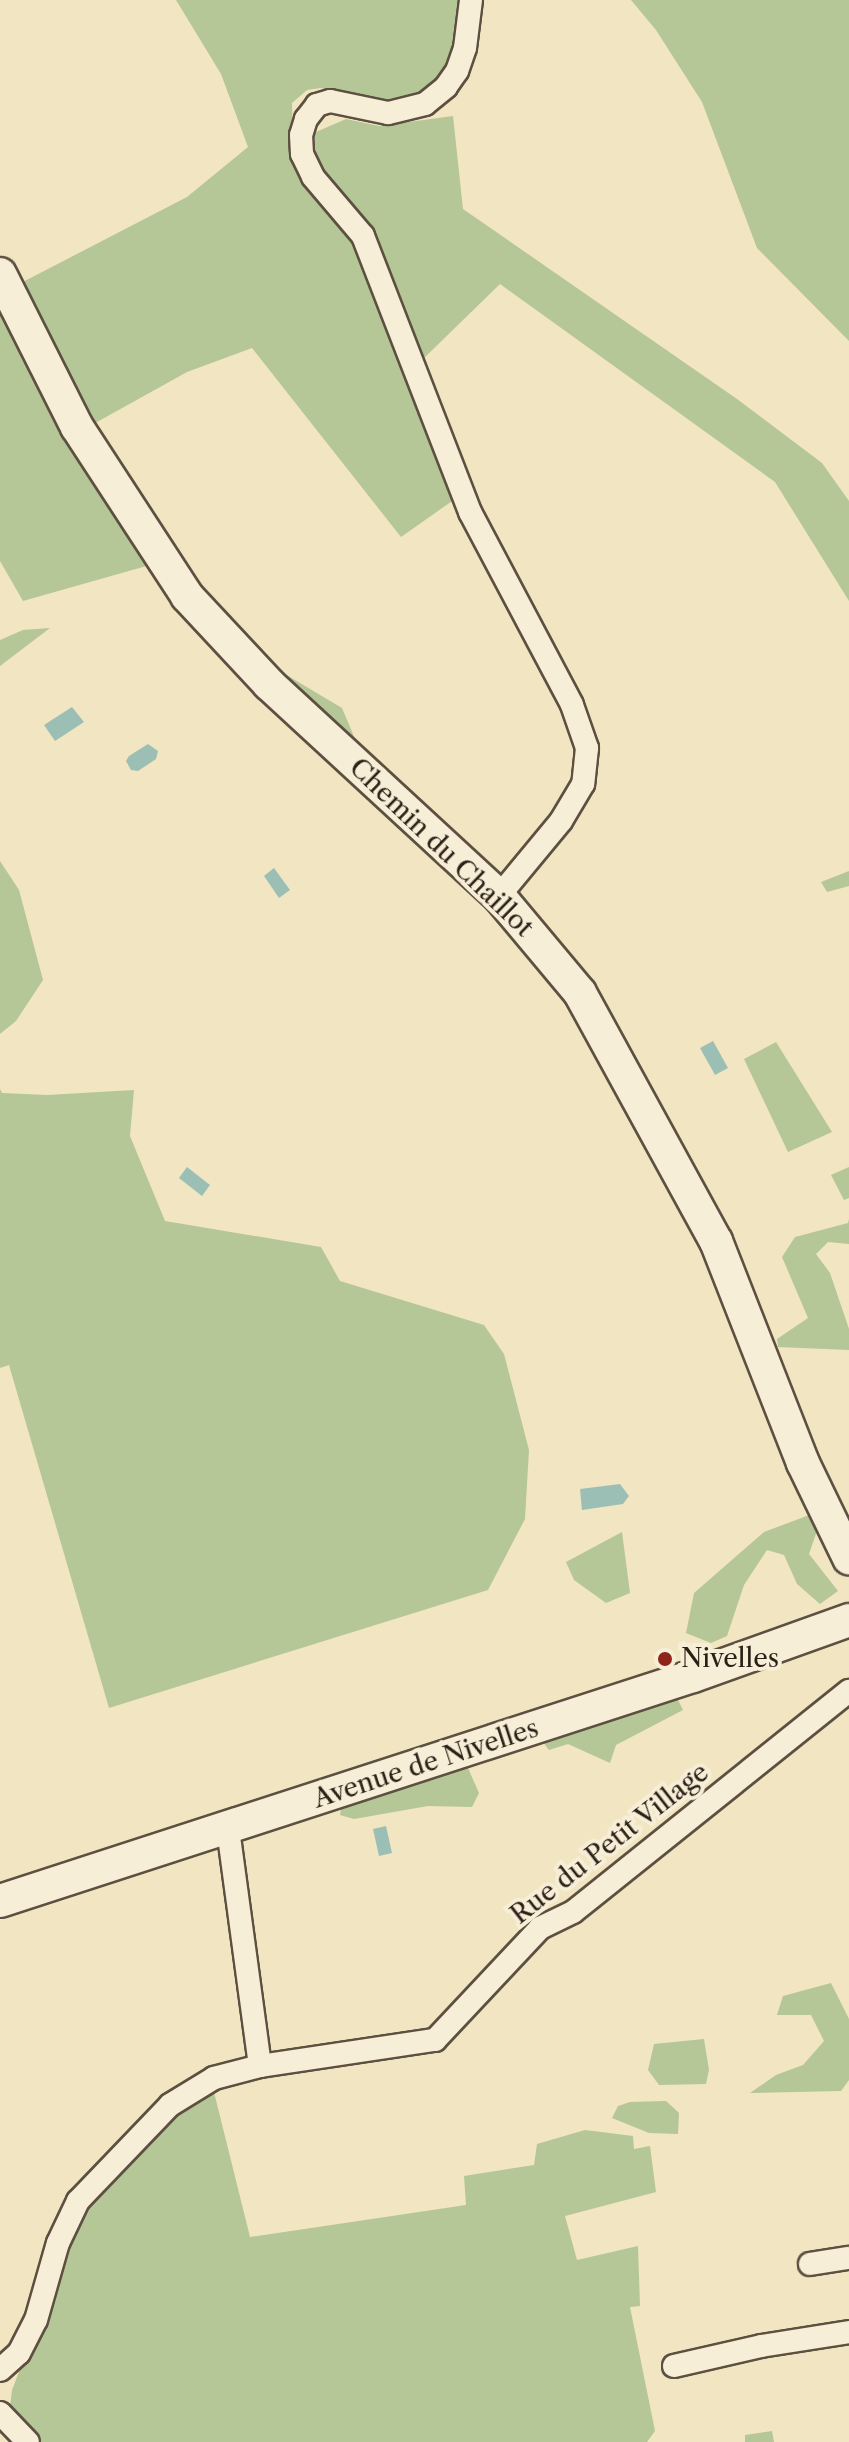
<!DOCTYPE html>
<style>
body{margin:0}
#map{position:relative;width:849px;height:2442px;overflow:hidden;background:#f2e5c1;font-family:"Libre Caslon Text",serif}
div>[style]{position:absolute}
.green>*{inset:0;background:#b5c697}
.water>*{inset:0;background:#9bbfb5}
.roads{filter:drop-shadow(2px 0 #5d5041) drop-shadow(-2px 0 #5d5041) drop-shadow(0 2px #5d5041) drop-shadow(0 -2px #5d5041)}
.street>*{height:22px;margin:-11px;padding:0 11px;transform-origin:11px;border-radius:11px;background:#f7eed7}
.secondary>*{height:32px;margin:-16px;padding:0 16px;transform-origin:16px;border-radius:16px;background:#f7eed7}
.dots>*{width:22px;height:22px;translate:-50% -50%;box-sizing:border-box;border:4px solid #f7eed7;border-radius:50%}
span{translate:-50% -50%;white-space:nowrap;text-align:center;line-height:1.15;-webkit-text-stroke:8px #f7eed7;paint-order:stroke}
.street-label{font-size:26px;color:#2b1f16}
.poi-label{font-size:26px;color:#2b1f16}
.left{translate:0 -50%;text-align:left}
</style>
<div id="map">
<div class="green">
<i style="clip-path:polygon(176px 0,461px 0,452px 58px,438px 81px,409px 100px,385px 104px,321px 88px,307px 90px,292px 103px,293px 142px,346px 119px,379px 126px,453px 116px,463px 209px,737px 399px,822px 463px,849px 501px,849px 601px,775px 482px,500px 284px,422px 360px,455px 499px,401px 537px,252px 348px,187px 372px,88px 427px,17px 285px,187px 197px,248px 147px,221px 74px)"></i>
<i style="clip-path:polygon(631px 0,849px 0,849px 341px,757px 248px,702px 102px,656px 30px)"></i>
<i style="clip-path:polygon(0 274px,164px 561px,23px 601px,0 561px)"></i>
<i style="clip-path:polygon(50px 628px,0 666px,0 640px,23px 630px)"></i>
<i style="clip-path:polygon(268px 664px,342px 708px,358px 746px)"></i>
<i style="clip-path:polygon(0 861px,19px 890px,43px 980px,16px 1021px,0 1034px)"></i>
<i style="clip-path:polygon(849px 871px,849px 886px,827px 892px,821px 882px)"></i>
<i style="clip-path:polygon(776px 1042px,832px 1132px,788px 1152px,744px 1059px)"></i>
<i style="clip-path:polygon(0 1089px,2px 1093px,47px 1095px,134px 1090px,130px 1136px,165px 1221px,321px 1247px,340px 1281px,484px 1325px,504px 1354px,529px 1450px,525px 1519px,488px 1590px,109px 1708px,9px 1365px,0 1368px)"></i>
<i style="clip-path:polygon(849px 1167px,849px 1198px,844px 1200px,831px 1175px)"></i>
<i style="clip-path:polygon(849px 1219px,849px 1244px,828px 1242px,816px 1254px,830px 1273px,849px 1329px,849px 1350px,778px 1347px,777px 1339px,808px 1318px,782px 1257px,795px 1237px,848px 1223px)"></i>
<i style="clip-path:polygon(812px 1514px,819px 1525px,809px 1554px,838px 1591px,820px 1604px,797px 1584px,784px 1555px,767px 1550px,744px 1585px,727px 1636px,711px 1643px,686px 1633px,694px 1593px,764px 1532px)"></i>
<i style="clip-path:polygon(622px 1532px,630px 1593px,606px 1603px,574px 1580px,566px 1562px)"></i>
<i style="clip-path:polygon(675px 1694px,683px 1710px,616px 1745px,610px 1763px,568px 1744px,549px 1750px,539px 1737px)"></i>
<i style="clip-path:polygon(468px 1768px,479px 1793px,472px 1807px,428px 1806px,354px 1819px,340px 1815px,342px 1804px)"></i>
<i style="clip-path:polygon(831px 1983px,849px 2019px,849px 2080px,841px 2091px,750px 2093px,776px 2075px,803px 2065px,824px 2041px,811px 2015px,777px 2015px,783px 1996px)"></i>
<i style="clip-path:polygon(704px 2039px,709px 2070px,706px 2084px,659px 2085px,648px 2070px,654px 2044px)"></i>
<i style="clip-path:polygon(213px 2088px,250px 2237px,466px 2205px,464px 2176px,534px 2165px,537px 2144px,585px 2130px,633px 2136px,634px 2149px,650px 2146px,656px 2192px,565px 2216px,577px 2260px,638px 2246px,640px 2306px,630px 2307px,655px 2431px,647px 2442px,41px 2442px,19px 2423px,10px 2407px,12px 2390px,71px 2238px,101px 2183px,160px 2124px)"></i>
<i style="clip-path:polygon(666px 2101px,679px 2113px,678px 2134px,649px 2133px,612px 2118px,618px 2106px,630px 2102px)"></i>
<i style="clip-path:polygon(772px 2431px,774px 2442px,745px 2442px,745px 2435px)"></i>
</div>
<div class="water">
<i style="clip-path:polygon(72px 707px,84px 722px,55px 741px,44px 725px)"></i>
<i style="clip-path:polygon(148px 744px,158px 751px,156px 759px,138px 771px,131px 770px,126px 761px,129px 756px)"></i>
<i style="clip-path:polygon(274px 868px,290px 890px,279px 898px,264px 876px)"></i>
<i style="clip-path:polygon(713px 1041px,728px 1068px,715px 1075px,700px 1048px)"></i>
<i style="clip-path:polygon(187px 1167px,210px 1185px,202px 1196px,179px 1178px)"></i>
<i style="clip-path:polygon(620px 1484px,629px 1496px,623px 1504px,582px 1510px,580px 1489px)"></i>
<i style="clip-path:polygon(386px 1826px,392px 1853px,379px 1856px,373px 1829px)"></i>
</div>
<div class="roads">
<div class="street">
<i style="left:471px;top:0;width:48px;rotate:97.1deg"></i>
<i style="left:465px;top:48px;width:24px;rotate:109deg"></i>
<i style="left:457px;top:71px;width:19px;rotate:125deg"></i>
<i style="left:446px;top:87px;width:27px;rotate:141deg"></i>
<i style="left:425px;top:104px;width:38px;rotate:166deg"></i>
<i style="left:388px;top:113px;width:59px;rotate:-168.3deg"></i>
<i style="left:330px;top:101px;width:14px;rotate:163deg"></i>
<i style="left:317px;top:105px;width:18px;rotate:128deg"></i>
<i style="left:306px;top:119px;width:17px;rotate:107deg"></i>
<i style="left:301px;top:135px;width:19px;rotate:87deg"></i>
<i style="left:302px;top:154px;width:25px;rotate:64deg"></i>
<i style="left:313px;top:177px;width:77px;rotate:49.7deg"></i>
<i style="left:363px;top:236px;width:296px;rotate:68.8deg"></i>
<i style="left:470px;top:512px;width:218px;rotate:62.1deg"></i>
<i style="left:572px;top:705px;width:46px;rotate:70.8deg"></i>
<i style="left:587px;top:748px;width:36px;rotate:96deg"></i>
<i style="left:583px;top:784px;width:43px;rotate:120.7deg"></i>
<i style="left:561px;top:821px;width:97px;rotate:129.6deg"></i>
<i style="left:228px;top:1829px;width:239px;rotate:82.3deg"></i>
<i style="left:810px;top:2264px;width:39px;rotate:-9deg"></i>
<i style="left:674px;top:2366px;width:89px;rotate:-12.9deg"></i>
<i style="left:761px;top:2346px;width:89px;rotate:-9deg"></i>
<i style="left:0;top:2370px;width:25px;rotate:-42deg"></i>
<i style="left:19px;top:2353px;width:37px;rotate:-63deg"></i>
<i style="left:36px;top:2320px;width:80px;rotate:-74.1deg"></i>
<i style="left:58px;top:2243px;width:47px;rotate:-64.5deg"></i>
<i style="left:78px;top:2201px;width:133px;rotate:-46.2deg"></i>
<i style="left:170px;top:2105px;width:52px;rotate:-31.5deg"></i>
<i style="left:214px;top:2078px;width:48px;rotate:-14.6deg"></i>
<i style="left:260px;top:2066px;width:177px;rotate:-8.5deg"></i>
<i style="left:435px;top:2040px;width:154px;rotate:-46.8deg"></i>
<i style="left:540px;top:1928px;width:37px;rotate:-26deg"></i>
<i style="left:573px;top:1912px;width:354px;rotate:-38.7deg"></i>
<i style="left:0;top:2413px;width:40px;rotate:46deg"></i>
</div>
<div class="secondary">
<i style="left:0;top:274px;width:171px;rotate:63.3deg"></i>
<i style="left:77px;top:427px;width:202px;rotate:56.9deg"></i>
<i style="left:187px;top:596px;width:120px;rotate:47deg"></i>
<i style="left:269px;top:684px;width:313px;rotate:42.7deg"></i>
<i style="left:499px;top:896px;width:126px;rotate:50.1deg"></i>
<i style="left:580px;top:993px;width:283px;rotate:61.3deg"></i>
<i style="left:716px;top:1241px;width:238px;rotate:68.6deg"></i>
<i style="left:803px;top:1463px;width:106px;rotate:64.2deg"></i>
<i style="left:0;top:1901px;width:729px;rotate:-17.99deg"></i>
<i style="left:693px;top:1676px;width:166px;rotate:-19.7deg"></i>
</div>
</div>
<div class="dots">
<i style="left:665px;top:1659px;background:#8f2418"></i>
</div>
<div class="street-label">
<span style="left:441px;top:848px;rotate:44deg">Chemin du Chaillot</span>
<span style="left:426px;top:1764px;rotate:-18deg">Avenue de Nivelles</span>
<span style="left:610px;top:1844px;rotate:-38deg">Rue du Petit Village</span>
</div>
<div class="poi-label">
<span class="left" style="left:681px;top:1659px">Nivelles</span>
</div>
</div>
